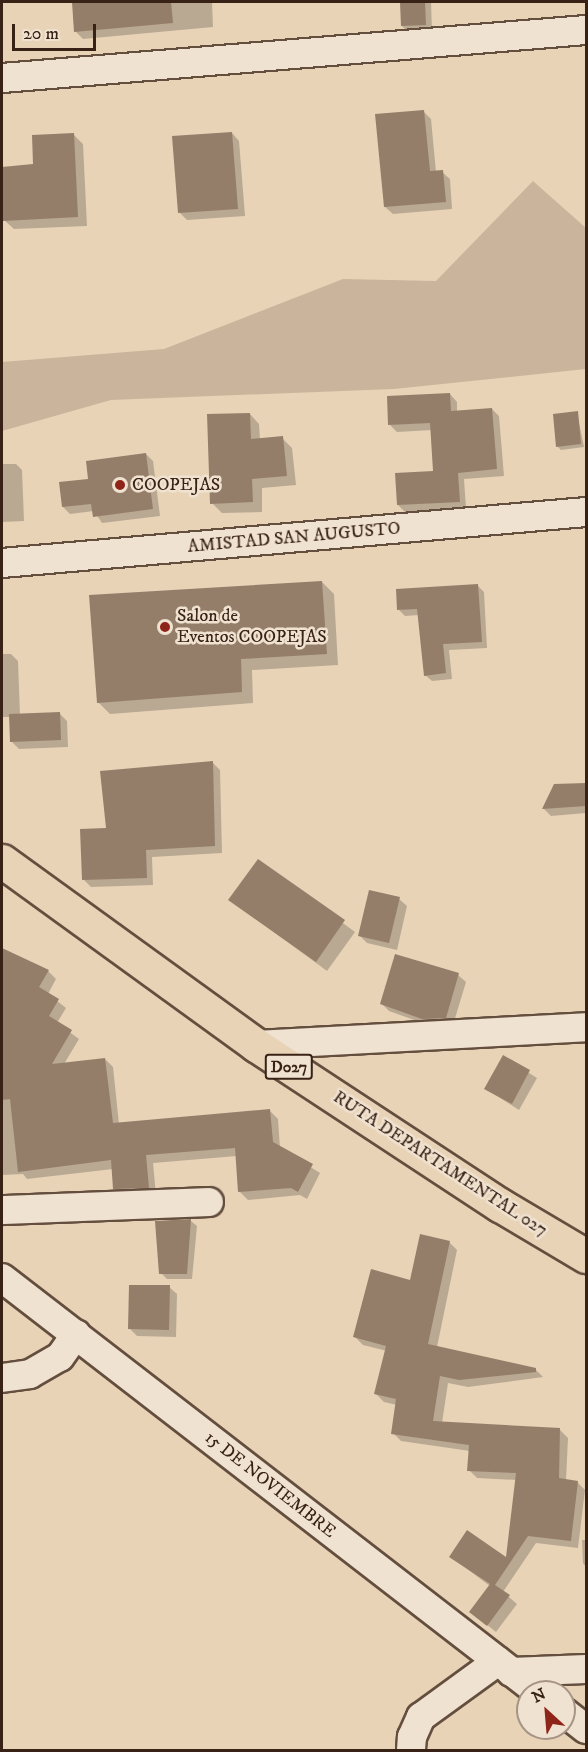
<!DOCTYPE html>
<style>
body{margin:0}
#map{position:relative;width:588px;height:1752px;overflow:hidden;background:#e8d3b7;font-family:"IM FELL DW Pica",serif}
div>[style]{position:absolute}
.green>*{inset:0;background:#cab59c}
.shadow>*{inset:0;background:#0003}
.building>*{inset:0;background:#947e6a}
.roads{filter:drop-shadow(2px 0 #644e3e) drop-shadow(-2px 0 #644e3e) drop-shadow(0 2px #644e3e) drop-shadow(0 -2px #644e3e)}
.minor>*{height:28px;margin:-14px;padding:0 14px;transform-origin:14px;border-radius:14px;background:#f0e2d0}
.major>*{height:33px;margin:-16.5px;padding:0 16.5px;transform-origin:16.5px;border-radius:16.5px;background:#e8d3b7}
.dots>*{width:16px;height:16px;translate:-50% -50%;box-sizing:border-box;border:3px solid #f0e2d0;border-radius:50%}
span{translate:-50% -50%;white-space:nowrap;text-align:center;line-height:1.15;-webkit-text-stroke:5px #f0e2d0;paint-order:stroke}
.shield-label span{padding:2px 4px;background:#f0e2d0;border:2px solid;border-radius:4px;-webkit-text-stroke-width:0}
.shield-label{font-size:16px;color:#382216;font-weight:700}
.poi-label{font-size:18px;color:#382216}
.left{translate:0 -50%;text-align:left}
.street-label{font-size:18px;color:#382216}
.frame{position:absolute;inset:0;border:3px solid #382216;pointer-events:none}
.north{position:absolute;left:516px;top:1680px;width:60px;height:60px;box-sizing:border-box;background:#f0e2d0;border:2px solid #a69586;border-radius:50%;rotate:334deg;font-size:16px;font-weight:700;line-height:24px;text-align:center;color:#382216}
.north::after{content:'';display:block;margin:auto;width:21px;height:27px;background:#8f2418;clip-path:polygon(50% 0,100% 100%,50% 72%,0 100%)}
.scale{position:absolute;left:12px;top:24px;width:84px;height:27px;box-sizing:border-box;border:3px solid #382216;border-top:0;padding-left:8px;font-size:18px;line-height:21px;white-space:nowrap;color:#382216;-webkit-text-stroke:4px #f0e2d0;paint-order:stroke}
</style>
<div id="map">
<div class="green">
<i style="clip-path:polygon(533px 181px,586px 228px,586px 369px,394px 389px,111px 400px,2px 431px,2px 362px,164px 349px,343px 279px,436px 281px)"></i>
</div>
<div class="shadow">
<i style="clip-path:polygon(73px 2px,212px 2px,213px 27px,83px 39px,76px 32px)"></i>
<i style="clip-path:polygon(401px 2px,431px 2px,432px 32px,409px 33px,402px 26px)"></i>
<i style="clip-path:polygon(424px 112px,431px 119px,436px 172px,442px 172px,450px 179px,452px 209px,393px 214px,385px 207px)"></i>
<i style="clip-path:polygon(232px 133px,239px 141px,245px 216px,187px 220px,179px 212px)"></i>
<i style="clip-path:polygon(74px 135px,83px 144px,87px 226px,14px 229px,4px 220px,2px 169px,35px 166px)"></i>
<i style="clip-path:polygon(450px 394px,457px 402px,457px 412px,492px 409px,499px 416px,504px 476px,464px 479px,466px 508px,405px 512px,398px 505px,434px 473px,432px 430px,397px 432px,390px 425px)"></i>
<i style="clip-path:polygon(577px 413px,584px 447px,561px 450px,558px 447px)"></i>
<i style="clip-path:polygon(250px 414px,259px 424px,260px 440px,282px 438px,292px 448px,296px 485px,262px 488px,262px 512px,222px 513px,212px 503px)"></i>
<i style="clip-path:polygon(146px 454px,153px 461px,160px 516px,102px 523px,94px 511px,70px 514px,63px 507px,90px 480px)"></i>
<i style="clip-path:polygon(2px 464px,16px 464px,22px 470px,24px 521px,2px 522px)"></i>
<i style="clip-path:polygon(322px 582px,334px 594px,338px 665px,252px 670px,253px 703px,110px 714px,98px 702px)"></i>
<i style="clip-path:polygon(477px 585px,484px 592px,487px 648px,449px 650px,452px 679px,432px 681px,425px 675px,419px 615px,405px 616px,399px 610px)"></i>
<i style="clip-path:polygon(2px 654px,11px 654px,18px 661px,20px 715px,60px 714px,67px 721px,68px 747px,19px 749px,11px 741px,10px 717px,2px 717px)"></i>
<i style="clip-path:polygon(213px 763px,220px 770px,222px 853px,152px 857px,153px 885px,91px 887px,83px 879px,107px 830px)"></i>
<i style="clip-path:polygon(586px 784px,586px 813px,551px 816px,544px 809px,555px 786px)"></i>
<i style="clip-path:polygon(259px 861px,355px 932px,327px 971px,230px 900px)"></i>
<i style="clip-path:polygon(399px 899px,407px 906px,397px 950px,367px 943px,359px 935px)"></i>
<i style="clip-path:polygon(2px 949px,48px 971px,56px 979px,48px 994px,66px 1008px,57px 1023px,79px 1039px,64px 1064px,105px 1059px,113px 1067px,119px 1124px,270px 1111px,278px 1119px,280px 1148px,320px 1173px,307px 1199px,300px 1195px,248px 1200px,240px 1192px,237px 1156px,153px 1163px,156px 1195px,123px 1197px,115px 1189px,113px 1169px,27px 1179px,23px 1174px,2px 1175px)"></i>
<i style="clip-path:polygon(458px 975px,466px 982px,453px 1025px,431px 1026px,389px 1011px,381px 1003px)"></i>
<i style="clip-path:polygon(504px 1057px,537px 1078px,519px 1110px,486px 1089px)"></i>
<i style="clip-path:polygon(191px 1221px,197px 1226px,192px 1279px,167px 1279px,161px 1273px)"></i>
<i style="clip-path:polygon(449px 1242px,457px 1250px,437px 1347px,535px 1369px,543px 1377px,468px 1387px,448px 1383px,442px 1423px,560px 1430px,568px 1438px,566px 1481px,577px 1482px,585px 1490px,578px 1548px,536px 1543px,503px 1592px,517px 1604px,496px 1632px,471px 1612px,490px 1586px,451px 1557px,507px 1559px,517px 1480px,477px 1478px,469px 1470px,470px 1451px,401px 1441px,393px 1433px,397px 1405px,384px 1402px,376px 1394px,387px 1351px,363px 1345px,355px 1337px)"></i>
<i style="clip-path:polygon(169px 1287px,177px 1294px,176px 1337px,137px 1336px,130px 1329px)"></i>
<i style="clip-path:polygon(582px 1540px,586px 1540px,586px 1567px,583px 1563px)"></i>
</div>
<div class="building">
<i style="clip-path:polygon(72px 2px,171px 2px,173px 23px,74px 32px)"></i>
<i style="clip-path:polygon(400px 2px,425px 2px,426px 25px,401px 26px)"></i>
<i style="clip-path:polygon(424px 110px,430px 171px,443px 170px,446px 202px,384px 207px,375px 114px)"></i>
<i style="clip-path:polygon(232px 132px,238px 209px,178px 213px,172px 136px)"></i>
<i style="clip-path:polygon(74px 133px,78px 217px,3px 221px,2px 167px,33px 164px,32px 135px)"></i>
<i style="clip-path:polygon(450px 393px,451px 411px,492px 408px,497px 469px,458px 473px,460px 502px,397px 505px,395px 473px,433px 471px,430px 423px,388px 425px,387px 396px)"></i>
<i style="clip-path:polygon(578px 411px,581px 444px,556px 447px,553px 414px)"></i>
<i style="clip-path:polygon(250px 413px,251px 439px,283px 436px,287px 476px,252px 479px,253px 502px,210px 504px,207px 414px)"></i>
<i style="clip-path:polygon(146px 453px,153px 509px,93px 517px,91px 504px,62px 507px,59px 482px,88px 479px,86px 461px)"></i>
<i style="clip-path:polygon(322px 581px,327px 654px,241px 659px,242px 692px,97px 703px,89px 595px)"></i>
<i style="clip-path:polygon(478px 584px,482px 642px,443px 644px,446px 673px,424px 676px,417px 609px,397px 610px,396px 589px)"></i>
<i style="clip-path:polygon(60px 712px,61px 740px,10px 742px,9px 714px)"></i>
<i style="clip-path:polygon(213px 761px,215px 846px,146px 850px,147px 878px,82px 880px,80px 829px,106px 828px,100px 771px)"></i>
<i style="clip-path:polygon(586px 783px,586px 806px,542px 809px,554px 784px)"></i>
<i style="clip-path:polygon(258px 859px,345px 920px,316px 962px,228px 900px)"></i>
<i style="clip-path:polygon(369px 890px,400px 897px,389px 943px,358px 936px)"></i>
<i style="clip-path:polygon(2px 948px,49px 970px,39px 987px,59px 999px,49px 1016px,72px 1030px,52px 1064px,105px 1058px,113px 1123px,270px 1109px,273px 1142px,313px 1164px,298px 1192px,291px 1188px,238px 1192px,235px 1148px,146px 1155px,149px 1188px,113px 1189px,111px 1160px,18px 1172px,10px 1099px,2px 1100px)"></i>
<i style="clip-path:polygon(395px 954px,459px 973px,446px 1018px,422px 1019px,380px 1004px)"></i>
<i style="clip-path:polygon(503px 1055px,530px 1070px,512px 1104px,484px 1089px)"></i>
<i style="clip-path:polygon(191px 1219px,187px 1274px,159px 1274px,155px 1221px)"></i>
<i style="clip-path:polygon(420px 1234px,450px 1241px,428px 1344px,536px 1368px,536px 1372px,459px 1380px,440px 1376px,433px 1421px,560px 1428px,559px 1478px,578px 1481px,571px 1541px,528px 1536px,495px 1585px,510px 1595px,487px 1626px,469px 1612px,490px 1584px,449px 1557px,467px 1530px,506px 1557px,516px 1473px,467px 1471px,469px 1445px,391px 1434px,396px 1399px,374px 1394px,386px 1346px,353px 1337px,371px 1269px,410px 1280px)"></i>
<i style="clip-path:polygon(129px 1285px,170px 1285px,169px 1330px,128px 1329px)"></i>
</div>
<div class="roads">
<div class="minor">
<i style="left:2px;top:78px;width:586px;rotate:-4.7deg"></i>
<i style="left:2px;top:563px;width:586px;rotate:-4.99deg"></i>
<i style="left:256px;top:1045px;width:330px;rotate:-3.1deg"></i>
<i style="left:2px;top:1210px;width:207px;rotate:-2.2deg"></i>
<i style="left:2px;top:1278px;width:677px;rotate:37.68deg"></i>
<i style="left:2px;top:1378px;width:28px;rotate:-8deg"></i>
<i style="left:30px;top:1374px;width:34px;rotate:-30deg"></i>
<i style="left:60px;top:1357px;width:28px;rotate:-55deg"></i>
<i style="left:511px;top:1672px;width:75px;rotate:-2.3deg"></i>
<i style="left:564px;top:1712px;width:28px;rotate:38deg"></i>
<i style="left:411px;top:1750px;width:13px;rotate:-86deg"></i>
<i style="left:412px;top:1737px;width:22px;rotate:-66deg"></i>
<i style="left:421px;top:1717px;width:95px;rotate:-36deg"></i>
</div>
<div class="major">
<i style="left:2px;top:861px;width:314px;rotate:35.9deg"></i>
<i style="left:256px;top:1045px;width:292px;rotate:33.3deg"></i>
<i style="left:500px;top:1205px;width:100px;rotate:30.7deg"></i>
</div>
</div>
<div class="dots">
<i style="left:120px;top:485px;background:#8f2418"></i>
<i style="left:165px;top:627px;background:#8f2418"></i>
</div>
<div class="shield-label">
<span style="left:289px;top:1067px">D027</span>
</div>
<div class="poi-label">
<span class="left" style="left:132px;top:485px">COOPEJAS</span>
<span class="left" style="left:177px;top:627px">Salon de<br>Eventos COOPEJAS</span>
</div>
<div class="street-label">
<span style="left:294px;top:538px;rotate:-5deg">AMISTAD SAN AUGUSTO</span>
<span style="left:440px;top:1164px;rotate:33deg">RUTA DEPARTAMENTAL 027</span>
<span style="left:270px;top:1485px;rotate:38deg">15 DE NOVIEMBRE</span>
</div>
<div class="frame"></div>
<div class="north">N</div>
<div class="scale">20 m</div>
</div>
